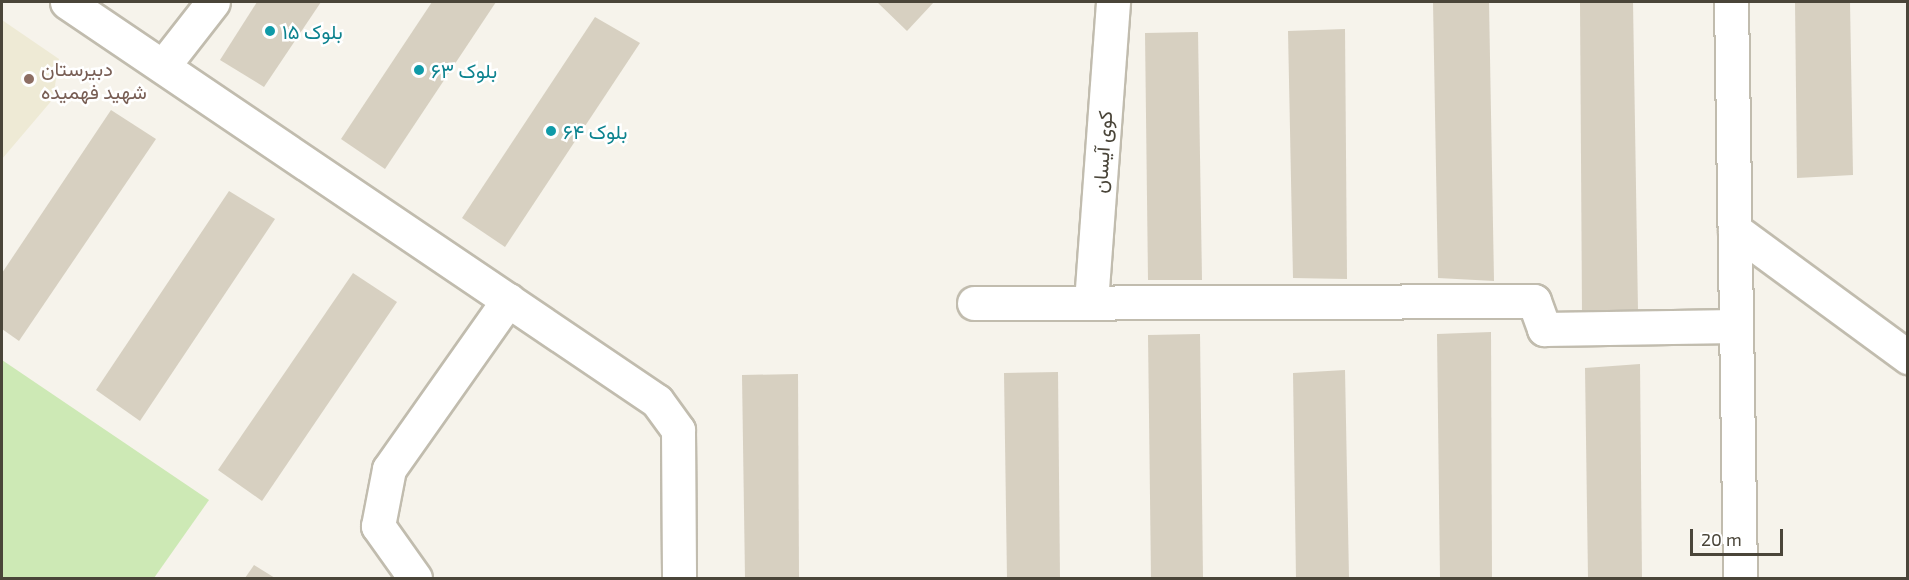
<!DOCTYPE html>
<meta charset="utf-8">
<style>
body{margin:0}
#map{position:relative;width:1909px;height:580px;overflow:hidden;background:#f6f3eb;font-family:"Exo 2",Vazirmatn,sans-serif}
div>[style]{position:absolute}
.education>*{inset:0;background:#eeead5}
.green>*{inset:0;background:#cde9b5}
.building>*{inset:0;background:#d7d0c1}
.roads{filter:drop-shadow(2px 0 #c1bcae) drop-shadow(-2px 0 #c1bcae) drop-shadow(0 2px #c1bcae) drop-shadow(0 -2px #c1bcae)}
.street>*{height:33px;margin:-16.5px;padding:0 16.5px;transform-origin:16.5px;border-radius:16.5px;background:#fff}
.dots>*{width:16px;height:16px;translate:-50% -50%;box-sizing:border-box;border:3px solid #fff;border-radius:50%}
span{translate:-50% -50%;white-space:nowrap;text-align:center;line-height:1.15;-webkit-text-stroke:5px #fff;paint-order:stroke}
.culture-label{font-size:20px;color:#0d838f}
.left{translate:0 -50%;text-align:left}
.education-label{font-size:20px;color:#785e54}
.street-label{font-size:20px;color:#4a4539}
.frame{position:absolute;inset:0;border:3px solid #4a4539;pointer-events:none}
.scale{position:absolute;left:1690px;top:529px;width:93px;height:27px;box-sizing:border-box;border:3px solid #4a4539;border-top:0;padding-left:8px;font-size:18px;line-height:21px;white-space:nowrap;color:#4a4539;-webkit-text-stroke:4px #fff;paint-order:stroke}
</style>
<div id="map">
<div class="education">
<i style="clip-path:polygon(2px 20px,59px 59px,53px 99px,2px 159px)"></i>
</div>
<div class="green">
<i style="clip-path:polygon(2px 360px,209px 500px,154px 578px,2px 578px)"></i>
</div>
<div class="building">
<i style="clip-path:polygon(257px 2px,321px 2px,264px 87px,220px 60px)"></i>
<i style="clip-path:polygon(432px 2px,496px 2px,385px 169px,341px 139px)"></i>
<i style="clip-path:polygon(877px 2px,934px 2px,907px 31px)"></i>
<i style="clip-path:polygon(1433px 2px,1489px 2px,1494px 281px,1438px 278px)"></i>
<i style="clip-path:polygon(1580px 2px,1633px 2px,1638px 311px,1582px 313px)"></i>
<i style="clip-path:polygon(1795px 2px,1850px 2px,1853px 175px,1797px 178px)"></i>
<i style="clip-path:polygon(595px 17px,640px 43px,505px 247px,462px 218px)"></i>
<i style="clip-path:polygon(1345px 29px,1347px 279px,1293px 278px,1288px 31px)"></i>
<i style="clip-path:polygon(1198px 32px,1202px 280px,1148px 280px,1145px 33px)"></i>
<i style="clip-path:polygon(111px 110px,156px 139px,19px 341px,2px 329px,2px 273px)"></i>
<i style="clip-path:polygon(229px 191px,275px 219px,140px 421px,96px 390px)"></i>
<i style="clip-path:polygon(353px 273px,397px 302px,262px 501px,218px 470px)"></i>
<i style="clip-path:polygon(1491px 332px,1492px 578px,1440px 578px,1437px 334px)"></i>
<i style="clip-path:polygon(1200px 334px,1203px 578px,1151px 578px,1148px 335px)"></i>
<i style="clip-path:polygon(1640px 364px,1642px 578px,1588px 578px,1585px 368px)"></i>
<i style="clip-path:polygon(1345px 370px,1349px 578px,1296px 578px,1293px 373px)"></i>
<i style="clip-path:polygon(1058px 372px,1060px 578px,1007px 578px,1004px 373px)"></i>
<i style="clip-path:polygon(798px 374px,799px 578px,745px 578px,742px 375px)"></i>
<i style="clip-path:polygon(254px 565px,275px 578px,245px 578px)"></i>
</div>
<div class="roads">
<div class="street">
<i style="left:67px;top:2px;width:712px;rotate:34.07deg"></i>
<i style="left:657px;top:401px;width:36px;rotate:54deg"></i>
<i style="left:678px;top:430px;width:148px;rotate:89.6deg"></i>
<i style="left:1731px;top:2px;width:576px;rotate:89.1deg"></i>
<i style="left:163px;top:66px;width:81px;rotate:-52deg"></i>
<i style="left:1735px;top:230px;width:215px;rotate:36.3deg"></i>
<i style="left:1091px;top:302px;width:301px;rotate:-85.8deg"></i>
<i style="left:974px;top:303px;width:560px;rotate:-0.2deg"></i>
<i style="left:1534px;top:301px;width:30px;rotate:70deg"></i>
<i style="left:1544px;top:329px;width:192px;rotate:-0.9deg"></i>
<i style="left:415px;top:578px;width:64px;rotate:-125.4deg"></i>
<i style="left:378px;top:526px;width:58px;rotate:-79.1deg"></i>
<i style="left:389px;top:469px;width:207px;rotate:-54.8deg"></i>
</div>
</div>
<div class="dots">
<i style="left:270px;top:31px;background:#0f9aa8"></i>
<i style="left:419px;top:70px;background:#0f9aa8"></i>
<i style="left:29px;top:79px;background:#8d6e63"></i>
<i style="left:551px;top:131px;background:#0f9aa8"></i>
</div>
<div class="culture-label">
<span class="left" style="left:282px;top:31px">بلوک ۱۵</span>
<span class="left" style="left:431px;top:70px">بلوک ۶۳</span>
<span class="left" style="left:563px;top:131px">بلوک ۶۴</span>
</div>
<div class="education-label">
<span class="left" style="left:41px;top:80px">دبیرستان<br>شهید فهمیده</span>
</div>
<div class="street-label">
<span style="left:1102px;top:152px;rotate:-86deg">کوی آیسان</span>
</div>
<div class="frame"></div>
<div class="scale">20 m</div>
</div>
